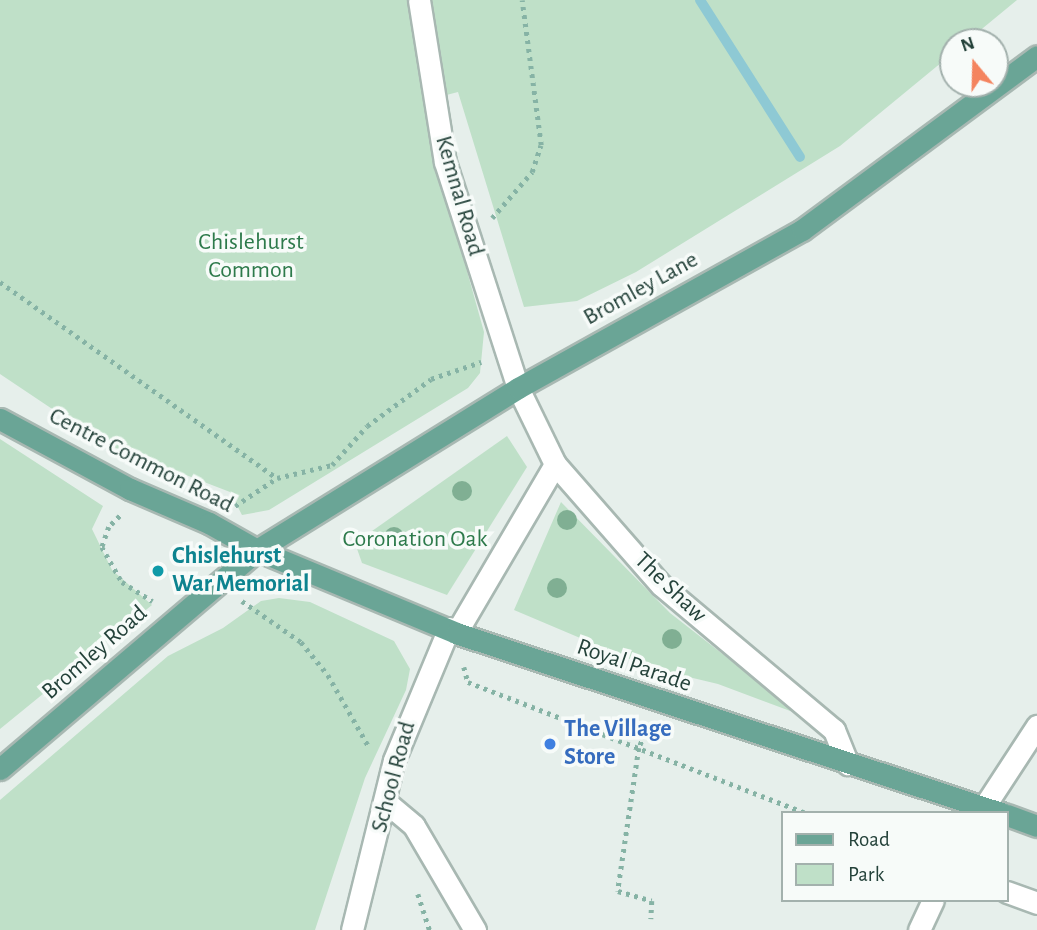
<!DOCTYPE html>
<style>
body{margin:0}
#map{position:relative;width:1037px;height:930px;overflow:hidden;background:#e6efeb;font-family:"Alegreya Sans",sans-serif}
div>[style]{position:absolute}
.green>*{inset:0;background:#bfe0c8}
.stream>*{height:10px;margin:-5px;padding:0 5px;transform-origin:5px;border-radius:5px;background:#8ec9d4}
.path>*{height:4.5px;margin-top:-2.25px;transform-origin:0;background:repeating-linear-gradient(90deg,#86b3a5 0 3.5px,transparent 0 8.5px)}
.roads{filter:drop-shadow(2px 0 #a8b8b2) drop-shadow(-2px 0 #a8b8b2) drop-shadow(0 2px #a8b8b2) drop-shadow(0 -2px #a8b8b2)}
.minor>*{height:21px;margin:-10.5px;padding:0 10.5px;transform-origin:10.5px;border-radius:10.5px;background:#fff}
.major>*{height:21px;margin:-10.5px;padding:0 10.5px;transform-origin:10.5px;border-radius:10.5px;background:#6aa596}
.trees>*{width:20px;height:20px;margin:-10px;border-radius:50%;background:#80af93}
.dots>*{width:19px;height:19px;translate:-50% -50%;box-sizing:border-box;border:4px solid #f7fbf9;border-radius:50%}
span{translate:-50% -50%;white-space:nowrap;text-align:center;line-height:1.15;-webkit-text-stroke:7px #f7fbf9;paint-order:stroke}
.street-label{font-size:24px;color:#24423a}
.park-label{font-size:24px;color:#2d7a4b}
.culture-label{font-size:24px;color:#0d838f;font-weight:700}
.left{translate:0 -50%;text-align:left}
.shop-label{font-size:24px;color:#366cbe;font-weight:700}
.legend{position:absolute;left:781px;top:811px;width:228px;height:91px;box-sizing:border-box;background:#f7fbf9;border:2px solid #a3b1ad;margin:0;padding:9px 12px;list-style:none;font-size:21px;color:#24423a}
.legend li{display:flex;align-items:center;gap:14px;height:35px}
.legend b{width:35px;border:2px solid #a3b1ad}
.north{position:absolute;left:939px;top:28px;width:70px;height:70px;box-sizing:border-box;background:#f7fbf9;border:2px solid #a3b1ad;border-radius:50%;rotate:341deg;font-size:19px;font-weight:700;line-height:28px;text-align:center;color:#24423a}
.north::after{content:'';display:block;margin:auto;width:24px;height:32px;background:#f4845f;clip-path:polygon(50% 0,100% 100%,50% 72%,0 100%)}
</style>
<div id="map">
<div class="green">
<i style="clip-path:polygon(0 0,1017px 0,966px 42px,953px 42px,953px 53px,840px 146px,636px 272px,577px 301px,524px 307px,458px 92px,431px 99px,445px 192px,484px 332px,480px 373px,468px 388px,269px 510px,242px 515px,230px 492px,103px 443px,0 374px)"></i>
<i style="clip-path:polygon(507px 436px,527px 467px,447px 595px,362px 563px,355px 543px)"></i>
<i style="clip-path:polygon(0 439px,103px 506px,92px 529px,112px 570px,152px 605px,0 729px)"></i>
<i style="clip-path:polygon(561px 502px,670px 613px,801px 715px,718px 684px,651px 668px,514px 610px)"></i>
<i style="clip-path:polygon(279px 598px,310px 602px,394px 641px,410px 669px,406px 690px,365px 778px,315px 930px,0 930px,0 800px,168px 656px,223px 628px,261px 601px)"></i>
</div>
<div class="stream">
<i style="left:700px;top:0;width:186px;rotate:57.5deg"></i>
</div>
<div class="path">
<i style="left:492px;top:218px;width:61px;rotate:-49deg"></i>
<i style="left:532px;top:172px;width:28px;rotate:-72deg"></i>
<i style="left:541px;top:145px;width:146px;rotate:-97.5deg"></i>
<i style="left:0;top:282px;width:339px;rotate:35.3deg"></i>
<i style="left:235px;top:506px;width:50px;rotate:-33.7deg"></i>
<i style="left:277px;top:478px;width:57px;rotate:-13.3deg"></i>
<i style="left:332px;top:465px;width:52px;rotate:-48.1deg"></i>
<i style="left:367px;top:426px;width:79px;rotate:-36.3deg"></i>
<i style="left:431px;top:379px;width:53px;rotate:-18.8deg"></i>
<i style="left:120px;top:516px;width:16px;rotate:135deg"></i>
<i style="left:109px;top:527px;width:21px;rotate:109deg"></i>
<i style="left:102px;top:547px;width:40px;rotate:60.3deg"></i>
<i style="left:122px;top:582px;width:36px;rotate:32deg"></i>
<i style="left:185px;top:544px;width:25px;rotate:81deg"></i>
<i style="left:242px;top:601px;width:72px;rotate:34.8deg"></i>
<i style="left:301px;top:642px;width:43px;rotate:50.7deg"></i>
<i style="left:328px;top:675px;width:83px;rotate:60.3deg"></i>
<i style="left:464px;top:667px;width:16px;rotate:75deg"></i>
<i style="left:468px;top:682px;width:362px;rotate:21.2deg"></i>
<i style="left:648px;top:726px;width:24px;rotate:112deg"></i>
<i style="left:639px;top:748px;width:145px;rotate:98.4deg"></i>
<i style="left:618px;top:891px;width:35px;rotate:16deg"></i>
<i style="left:652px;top:901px;width:18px;rotate:93deg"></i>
<i style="left:418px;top:894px;width:38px;rotate:72deg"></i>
</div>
<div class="roads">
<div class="minor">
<i style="left:419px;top:0;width:164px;rotate:80.9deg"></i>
<i style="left:445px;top:162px;width:237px;rotate:72.1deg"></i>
<i style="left:518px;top:388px;width:85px;rotate:64deg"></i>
<i style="left:555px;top:464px;width:161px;rotate:48.8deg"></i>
<i style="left:661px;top:585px;width:226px;rotate:40deg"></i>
<i style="left:834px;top:730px;width:37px;rotate:68deg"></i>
<i style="left:456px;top:633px;width:196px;rotate:-59.6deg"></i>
<i style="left:387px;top:803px;width:35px;rotate:40deg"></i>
<i style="left:414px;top:826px;width:121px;rotate:59.6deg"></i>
<i style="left:984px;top:807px;width:97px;rotate:-56.8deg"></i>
<i style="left:1007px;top:892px;width:32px;rotate:20deg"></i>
<i style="left:352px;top:930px;width:175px;rotate:-76.1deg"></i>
<i style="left:394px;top:760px;width:143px;rotate:-67.4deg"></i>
<i style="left:919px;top:930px;width:33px;rotate:-65deg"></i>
</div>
<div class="major">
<i style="left:0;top:419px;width:148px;rotate:28.3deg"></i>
<i style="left:130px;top:489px;width:86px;rotate:23.3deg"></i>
<i style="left:209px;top:523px;width:55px;rotate:29.4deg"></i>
<i style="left:257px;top:550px;width:216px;rotate:22.6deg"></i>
<i style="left:456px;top:633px;width:574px;rotate:18.28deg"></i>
<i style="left:0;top:769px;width:338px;rotate:-40.4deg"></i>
<i style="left:257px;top:550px;width:307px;rotate:-31.8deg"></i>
<i style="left:518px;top:388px;width:325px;rotate:-29.1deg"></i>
<i style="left:802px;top:230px;width:292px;rotate:-36.5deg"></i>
<i style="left:1007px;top:815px;width:32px;rotate:20deg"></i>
</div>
</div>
<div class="trees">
<i style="left:462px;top:491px"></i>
<i style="left:567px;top:520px"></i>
<i style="left:394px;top:537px"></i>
<i style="left:557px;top:588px"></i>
<i style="left:672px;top:639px"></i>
</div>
<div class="dots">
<i style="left:158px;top:571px;background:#0f9aa8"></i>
<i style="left:550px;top:744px;background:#3f7fe0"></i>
</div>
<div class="street-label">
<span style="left:459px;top:196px;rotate:74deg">Kemnal Road</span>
<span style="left:641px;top:289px;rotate:-29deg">Bromley Lane</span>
<span style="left:141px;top:461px;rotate:27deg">Centre Common Road</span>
<span style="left:670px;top:588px;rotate:44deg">The Shaw</span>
<span style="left:95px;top:653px;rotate:-41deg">Bromley Road</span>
<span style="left:634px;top:666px;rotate:19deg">Royal Parade</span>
<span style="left:394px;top:777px;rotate:-75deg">School Road</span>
</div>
<div class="park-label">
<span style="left:251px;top:257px">Chislehurst<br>Common</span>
<span style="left:415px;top:540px">Coronation Oak</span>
</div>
<div class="culture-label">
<span class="left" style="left:172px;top:571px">Chislehurst<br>War Memorial</span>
</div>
<div class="shop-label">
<span class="left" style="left:564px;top:744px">The Village<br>Store</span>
</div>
<ul class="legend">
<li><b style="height:9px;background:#6aa596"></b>Road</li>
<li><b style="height:19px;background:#bfe0c8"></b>Park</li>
</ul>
<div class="north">N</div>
</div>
